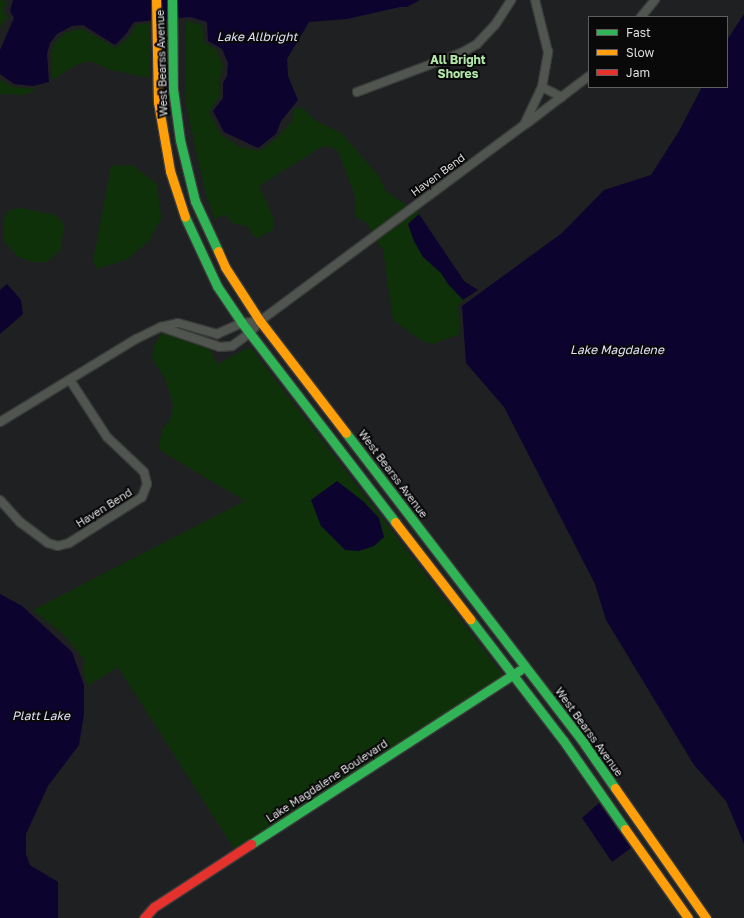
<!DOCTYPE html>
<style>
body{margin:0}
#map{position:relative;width:744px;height:918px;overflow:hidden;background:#1f2022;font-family:"Golos Text",sans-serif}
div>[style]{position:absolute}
.green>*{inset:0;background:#0f310a}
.water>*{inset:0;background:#0d032f}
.roads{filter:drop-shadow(1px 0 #3b3b3c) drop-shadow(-1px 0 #3b3b3c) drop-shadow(0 1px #3b3b3c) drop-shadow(0 -1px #3b3b3c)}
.street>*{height:8px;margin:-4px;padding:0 4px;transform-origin:4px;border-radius:4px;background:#50564f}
.fast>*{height:9px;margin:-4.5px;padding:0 4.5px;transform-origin:4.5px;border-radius:4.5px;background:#30b455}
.slow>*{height:9px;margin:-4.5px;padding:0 4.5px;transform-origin:4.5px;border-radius:4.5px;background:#ff9f0a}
.jam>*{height:9px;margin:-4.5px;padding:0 4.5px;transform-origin:4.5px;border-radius:4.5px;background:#e5322d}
span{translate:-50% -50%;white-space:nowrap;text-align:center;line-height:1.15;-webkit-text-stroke:4px #09090a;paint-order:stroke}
.street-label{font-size:11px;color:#dedee1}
.water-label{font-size:12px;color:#e0e1f7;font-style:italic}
.neighbourhood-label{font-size:12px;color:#b2e7a9;font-weight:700}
.legend{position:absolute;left:588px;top:16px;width:140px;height:72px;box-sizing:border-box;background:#09090a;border:1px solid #5e5e60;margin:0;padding:5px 7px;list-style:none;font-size:12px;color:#dedee1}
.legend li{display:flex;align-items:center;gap:8px;height:20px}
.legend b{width:20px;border:1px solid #5e5e60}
</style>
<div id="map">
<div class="green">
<i style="clip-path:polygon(0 0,7px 2px,3px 10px,8px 17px,0 27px)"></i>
<i style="clip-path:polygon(186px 21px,202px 25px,204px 42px,216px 50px,223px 66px,219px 83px,219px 97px,209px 112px,221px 135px,240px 147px,260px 151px,278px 137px,292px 121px,294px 110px,301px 107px,316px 121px,341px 133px,378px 175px,385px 190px,407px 206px,372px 232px,367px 223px,356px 217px,356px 199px,339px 154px,336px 149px,323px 146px,259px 186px,273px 216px,274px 229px,256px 239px,247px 226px,234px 224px,224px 214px,215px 220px,206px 195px,185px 100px)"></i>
<i style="clip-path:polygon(150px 23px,150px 78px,111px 70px,90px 61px,76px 65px,52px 80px,51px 54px,54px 44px,66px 32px,82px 29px,116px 48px,129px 37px,136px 25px)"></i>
<i style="clip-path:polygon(0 80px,13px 87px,36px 89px,25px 95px,0 94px)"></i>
<i style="clip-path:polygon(132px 165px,157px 184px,161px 218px,149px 241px,128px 259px,97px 269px,93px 261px,111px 166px)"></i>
<i style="clip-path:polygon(22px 208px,55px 215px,64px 224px,61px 249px,47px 262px,32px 262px,18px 257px,4px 241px,3px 221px,7px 213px,9px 210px)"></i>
<i style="clip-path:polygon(416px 209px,419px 214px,408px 224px,409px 228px,423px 257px,441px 273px,448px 284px,463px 300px,458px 306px,460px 334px,433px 344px,422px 341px,393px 320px,383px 250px,376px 240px)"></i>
<i style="clip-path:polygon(163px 332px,209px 348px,217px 364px,250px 347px,503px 675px,235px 850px,118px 667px,88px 686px,83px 672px,85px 661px,79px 653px,63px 634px,33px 610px,245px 501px,158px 449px,162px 430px,170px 420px,173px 406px,166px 380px,152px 358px,154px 345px)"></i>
</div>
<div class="water">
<i style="clip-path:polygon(13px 0,420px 0,407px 7px,400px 7px,347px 19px,309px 22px,287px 59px,288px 76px,298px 100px,281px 121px,276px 134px,258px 148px,224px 132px,213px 111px,223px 98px,223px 83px,227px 76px,228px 63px,222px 49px,208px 41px,207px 22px,190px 17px,134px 22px,126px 34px,115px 45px,83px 25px,72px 26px,57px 34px,50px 43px,47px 54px,49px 82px,33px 86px,14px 84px,0 74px,0 50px,14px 18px,10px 11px)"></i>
<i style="clip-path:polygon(744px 14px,744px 844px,726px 801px,694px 765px,606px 620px,595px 584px,504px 407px,466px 363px,462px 306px,562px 233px,604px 190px,651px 175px,679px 131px,702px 87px,727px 87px,727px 40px)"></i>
<i style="clip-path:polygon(419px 214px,464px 281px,478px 290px,463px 300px,448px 284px,441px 273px,423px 257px,414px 241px,408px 224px)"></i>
<i style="clip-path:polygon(7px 284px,21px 300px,23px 314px,0 334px,0 290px)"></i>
<i style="clip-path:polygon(337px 481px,364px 502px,379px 518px,384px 537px,374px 546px,359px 551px,345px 550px,321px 526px,311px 500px)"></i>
<i style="clip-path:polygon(0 594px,22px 606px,72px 652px,84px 685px,84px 714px,79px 745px,48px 786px,26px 834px,26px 854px,30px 865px,58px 882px,58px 918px,0 918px)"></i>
<i style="clip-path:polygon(599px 803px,631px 848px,612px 862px,582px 818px)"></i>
</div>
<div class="roads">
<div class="street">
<i style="left:641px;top:17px;width:22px;rotate:-51deg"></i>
<i style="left:542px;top:87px;width:22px;rotate:27deg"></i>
<i style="left:357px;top:92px;width:111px;rotate:-20.6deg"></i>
<i style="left:461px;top:53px;width:18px;rotate:-29deg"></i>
<i style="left:477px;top:44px;width:26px;rotate:-47deg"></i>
<i style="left:495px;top:25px;width:30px;rotate:-57deg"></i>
<i style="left:526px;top:124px;width:79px;rotate:-37.3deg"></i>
<i style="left:161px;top:327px;width:62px;rotate:18.7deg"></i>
<i style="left:220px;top:347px;width:12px;rotate:-5deg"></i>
<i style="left:232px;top:346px;width:22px;rotate:-36deg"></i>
<i style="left:250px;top:333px;width:16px;rotate:-50deg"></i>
<i style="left:260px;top:321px;width:329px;rotate:-36.6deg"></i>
<i style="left:524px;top:125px;width:42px;rotate:-64.7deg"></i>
<i style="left:542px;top:87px;width:36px;rotate:-80deg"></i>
<i style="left:548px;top:52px;width:54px;rotate:-104deg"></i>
<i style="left:0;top:422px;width:159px;rotate:-31.4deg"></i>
<i style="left:136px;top:339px;width:28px;rotate:-26deg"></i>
<i style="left:161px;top:327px;width:17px;rotate:-13deg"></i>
<i style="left:178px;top:323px;width:41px;rotate:15.8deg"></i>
<i style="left:217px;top:334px;width:27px;rotate:-24deg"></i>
<i style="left:242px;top:323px;width:18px;rotate:-6deg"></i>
<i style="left:0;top:500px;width:30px;rotate:48deg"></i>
<i style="left:20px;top:522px;width:35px;rotate:37deg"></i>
<i style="left:48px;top:543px;width:10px;rotate:17deg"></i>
<i style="left:58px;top:546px;width:11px;rotate:-15deg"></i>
<i style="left:69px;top:543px;width:86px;rotate:-32.2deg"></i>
<i style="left:142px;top:497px;width:14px;rotate:-69deg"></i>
<i style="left:147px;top:484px;width:12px;rotate:-104deg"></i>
<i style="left:144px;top:472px;width:51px;rotate:-136.6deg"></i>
<i style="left:107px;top:437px;width:68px;rotate:-123deg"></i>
</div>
<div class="fast">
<i style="left:172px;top:0;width:89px;rotate:89.4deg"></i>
<i style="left:173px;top:89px;width:51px;rotate:82.2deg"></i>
<i style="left:180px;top:140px;width:63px;rotate:76.2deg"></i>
<i style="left:195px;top:201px;width:55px;rotate:65.3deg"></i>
<i style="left:185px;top:217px;width:76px;rotate:65.1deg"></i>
<i style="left:217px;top:286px;width:45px;rotate:56deg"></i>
<i style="left:242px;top:323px;width:251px;rotate:52.4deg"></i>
<i style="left:346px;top:433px;width:393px;rotate:52.5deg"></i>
<i style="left:585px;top:745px;width:52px;rotate:55.1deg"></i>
<i style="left:470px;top:619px;width:153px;rotate:52.5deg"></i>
<i style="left:563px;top:740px;width:108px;rotate:55.1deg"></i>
<i style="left:251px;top:844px;width:320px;rotate:-32.9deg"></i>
</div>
<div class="slow">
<i style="left:156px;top:0;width:102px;rotate:88.9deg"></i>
<i style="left:158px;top:102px;width:70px;rotate:80.1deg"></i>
<i style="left:170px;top:171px;width:48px;rotate:71.9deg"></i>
<i style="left:218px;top:251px;width:17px;rotate:66deg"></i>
<i style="left:225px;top:267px;width:64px;rotate:57.1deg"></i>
<i style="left:260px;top:321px;width:141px;rotate:52.5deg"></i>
<i style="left:395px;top:522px;width:123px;rotate:52.3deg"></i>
<i style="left:615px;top:788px;width:159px;rotate:55deg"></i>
<i style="left:625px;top:829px;width:109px;rotate:54.7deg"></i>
</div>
<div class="jam">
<i style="left:144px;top:918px;width:15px;rotate:-48deg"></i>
<i style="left:154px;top:907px;width:116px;rotate:-33deg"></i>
</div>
</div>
<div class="street-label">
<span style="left:162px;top:63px;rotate:-92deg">West Bearss Avenue</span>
<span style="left:438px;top:175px;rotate:-36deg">Haven Bend</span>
<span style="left:393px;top:474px;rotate:53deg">West Bearss Avenue</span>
<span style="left:104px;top:508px;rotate:-32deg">Haven Bend</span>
<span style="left:589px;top:732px;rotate:54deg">West Bearss Avenue</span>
<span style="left:327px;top:781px;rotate:-33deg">Lake Magdalene Boulevard</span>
</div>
<div class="water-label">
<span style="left:257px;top:37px">Lake Allbright</span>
<span style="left:617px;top:350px">Lake Magdalene</span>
<span style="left:41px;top:716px">Platt Lake</span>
</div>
<div class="neighbourhood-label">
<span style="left:458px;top:67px">All Bright<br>Shores</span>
</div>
<ul class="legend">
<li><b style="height:5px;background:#30b455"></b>Fast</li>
<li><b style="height:5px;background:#ff9f0a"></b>Slow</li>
<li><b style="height:5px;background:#e5322d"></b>Jam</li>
</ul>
</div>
